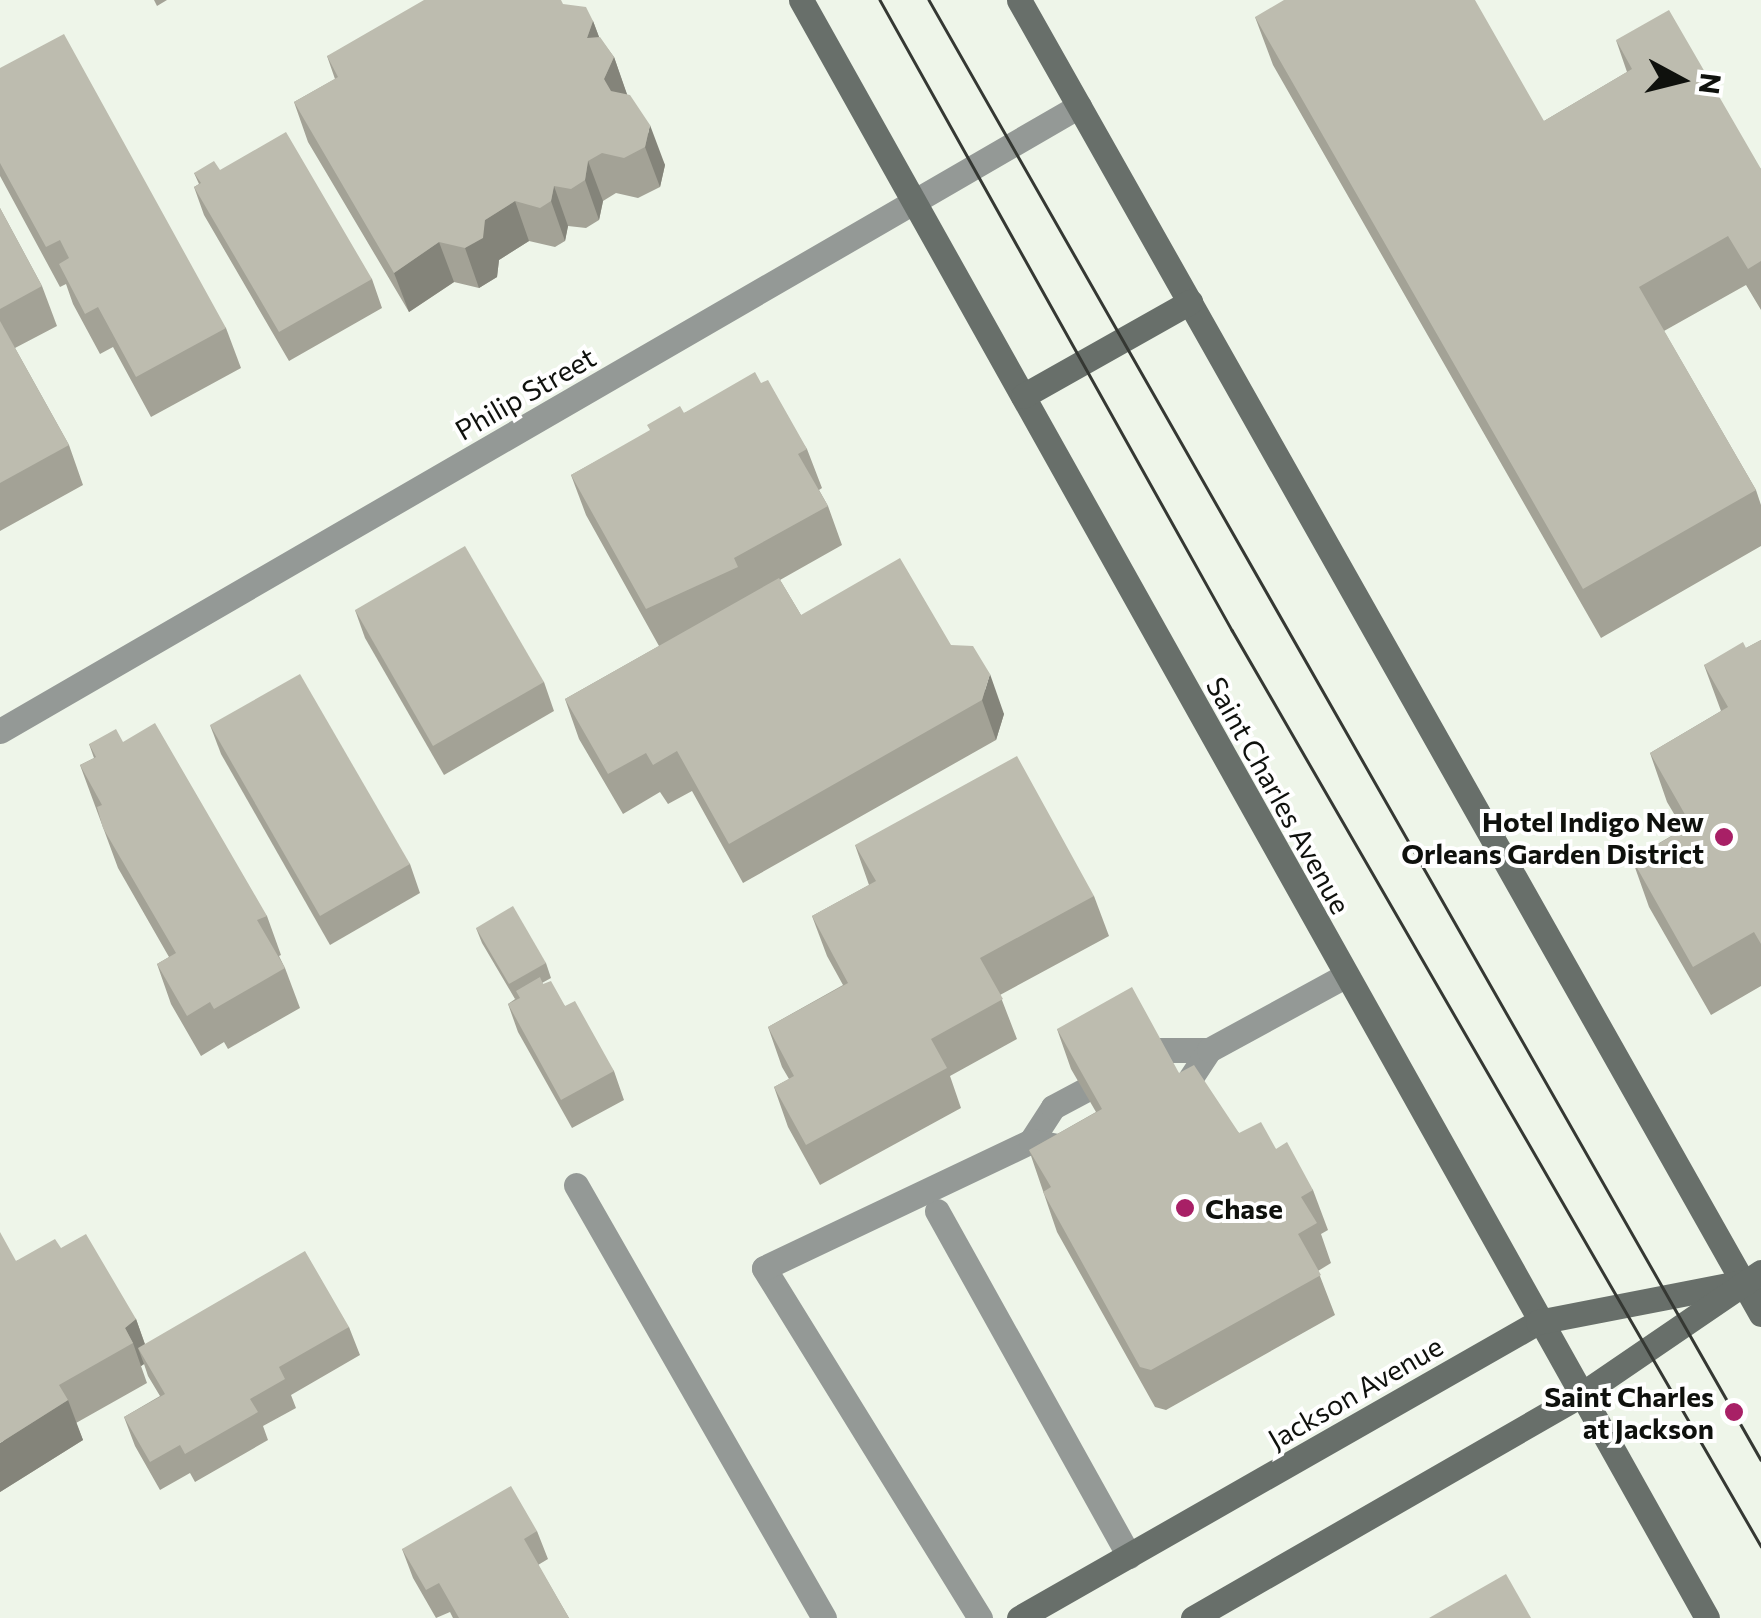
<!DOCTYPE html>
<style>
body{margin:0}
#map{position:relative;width:1761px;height:1618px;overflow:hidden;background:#eef5e9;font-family:Commissioner,sans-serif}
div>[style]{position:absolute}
.lane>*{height:25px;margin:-12.5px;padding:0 12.5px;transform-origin:12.5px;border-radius:12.5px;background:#949996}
.street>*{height:25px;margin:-12.5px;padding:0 12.5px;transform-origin:12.5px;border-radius:12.5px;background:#949996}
.secondary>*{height:25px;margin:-12.5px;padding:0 12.5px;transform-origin:12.5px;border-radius:12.5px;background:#686f6a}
.tram>*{height:2.5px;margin:-1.25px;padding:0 1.25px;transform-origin:1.25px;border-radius:1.25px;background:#353833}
.wall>*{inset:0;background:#a3a296}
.shaded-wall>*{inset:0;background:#84847a}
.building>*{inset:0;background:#bdbcaf}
.dots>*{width:28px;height:28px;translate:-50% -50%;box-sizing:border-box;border:5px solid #fff;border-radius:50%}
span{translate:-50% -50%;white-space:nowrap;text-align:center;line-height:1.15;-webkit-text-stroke:8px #fff;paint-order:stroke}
.street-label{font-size:28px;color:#0f110d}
.poi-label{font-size:28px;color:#0f110d;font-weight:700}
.right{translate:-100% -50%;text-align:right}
.left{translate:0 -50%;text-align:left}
.north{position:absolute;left:1631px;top:30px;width:100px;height:100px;-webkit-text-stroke:8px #fff;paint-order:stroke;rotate:97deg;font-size:28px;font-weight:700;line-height:40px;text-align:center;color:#0f110d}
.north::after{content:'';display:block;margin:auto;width:35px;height:45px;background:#0f110d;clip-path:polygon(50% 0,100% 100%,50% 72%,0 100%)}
</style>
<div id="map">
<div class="lane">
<i style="left:1158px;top:1050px;width:51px"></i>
<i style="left:1182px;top:1091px;width:49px;rotate:-56.6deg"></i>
<i style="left:1209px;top:1050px;width:155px;rotate:-28.6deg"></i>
<i style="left:1031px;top:1141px;width:40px;rotate:-57.1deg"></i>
<i style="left:1053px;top:1107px;width:34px;rotate:-28deg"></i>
<i style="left:576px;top:1185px;width:499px;rotate:60.2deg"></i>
<i style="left:937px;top:1211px;width:395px;rotate:60.9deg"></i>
<i style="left:980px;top:1618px;width:411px;rotate:-121.7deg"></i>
<i style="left:764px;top:1268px;width:296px;rotate:-25.4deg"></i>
<i style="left:1031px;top:1141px;width:43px;rotate:10.8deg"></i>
</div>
<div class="street">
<i style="left:0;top:731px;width:1247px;rotate:-30.08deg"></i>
</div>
<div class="secondary">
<i style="left:801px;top:0;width:1854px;rotate:60.75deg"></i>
<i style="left:1019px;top:0;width:1509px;rotate:60.55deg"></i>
<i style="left:1023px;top:396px;width:192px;rotate:-29.4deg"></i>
<i style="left:1019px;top:1618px;width:597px;rotate:-29.7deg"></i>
<i style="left:1538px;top:1322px;width:209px;rotate:-11deg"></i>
<i style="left:1193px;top:1618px;width:445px;rotate:-29.9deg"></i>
<i style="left:1579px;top:1396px;width:220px;rotate:-34.3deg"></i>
</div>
<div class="tram">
<i style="left:880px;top:0;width:722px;rotate:60.81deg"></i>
<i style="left:1232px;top:630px;width:1058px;rotate:59.99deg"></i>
<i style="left:929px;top:0;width:1680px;rotate:60.32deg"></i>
</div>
<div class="wall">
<i style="clip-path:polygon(154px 0,167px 0,157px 6px)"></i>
<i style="clip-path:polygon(566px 5px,593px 21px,599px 37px,614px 57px,627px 95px,665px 165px,660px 187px,638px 198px,616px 193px,603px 201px,599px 220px,586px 228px,568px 226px,565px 241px,555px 247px,529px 241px,499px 260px,497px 277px,479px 288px,454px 282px,409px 312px,308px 142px,294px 102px,335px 79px,327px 56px)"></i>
<i style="clip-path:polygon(1255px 17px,1544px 121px,1627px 72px,1616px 40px,1761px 169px,1761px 310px,1746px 285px,1664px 331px,1756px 490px,1761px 505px,1761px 546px,1601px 638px,1273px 65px)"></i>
<i style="clip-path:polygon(0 68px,226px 328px,241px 368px,151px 417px,113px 347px,100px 354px,73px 304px,66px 284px,60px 287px,0 176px)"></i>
<i style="clip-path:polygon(220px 170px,372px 279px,382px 308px,289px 361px,204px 215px,194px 187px,199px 184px,194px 173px)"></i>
<i style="clip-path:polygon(0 208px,42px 286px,57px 326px,15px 348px,69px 445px,83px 485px,0 531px)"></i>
<i style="clip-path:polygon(761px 383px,807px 449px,822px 488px,819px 490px,828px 506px,842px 545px,780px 580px,801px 615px,951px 645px,1004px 714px,996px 740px,743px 883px,692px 791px,668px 804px,660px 792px,623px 814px,579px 739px,565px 699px,659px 646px,586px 515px,571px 475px,684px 413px)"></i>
<i style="clip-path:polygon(355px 610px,544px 682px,554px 711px,444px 775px,365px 638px)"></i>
<i style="clip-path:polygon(1761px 640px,1761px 986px,1711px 1015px,1649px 907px,1632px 859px,1683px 829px,1667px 802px,1650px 753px,1721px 711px,1704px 665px,1746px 648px)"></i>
<i style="clip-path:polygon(210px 725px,410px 864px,420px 893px,330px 945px,221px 754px)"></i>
<i style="clip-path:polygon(123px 742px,267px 916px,281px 955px,279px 956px,285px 968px,300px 1008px,228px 1049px,224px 1042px,201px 1056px,171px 1004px,157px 964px,169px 957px,118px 868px,80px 765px,94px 758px,89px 744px)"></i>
<i style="clip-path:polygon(855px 845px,1094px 896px,1109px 936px,1000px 995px,1017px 1039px,950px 1076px,961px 1108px,820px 1185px,788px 1127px,774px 1087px,789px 1079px,782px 1067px,768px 1027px,843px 985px,827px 956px,812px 916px,869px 885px)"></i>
<i style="clip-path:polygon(476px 928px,546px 963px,551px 978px,542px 983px,565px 1006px,614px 1071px,624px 1100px,572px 1128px,518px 1032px,508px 1004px,518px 997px,515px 999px,482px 943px)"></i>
<i style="clip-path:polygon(1057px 1029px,1179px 1073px,1239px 1133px,1276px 1149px,1313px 1190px,1328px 1230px,1321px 1234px,1331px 1263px,1318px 1271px,1335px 1315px,1166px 1410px,1155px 1407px,1057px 1232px,1029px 1150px,1096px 1112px,1071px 1069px)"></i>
<i style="clip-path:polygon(61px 1248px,136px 1319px,145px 1344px,349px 1327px,360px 1355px,291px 1395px,296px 1408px,263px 1426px,268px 1440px,195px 1482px,190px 1473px,160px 1490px,135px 1446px,124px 1417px,160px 1396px,148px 1376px,144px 1364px,141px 1366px,147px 1383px,76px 1423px,83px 1440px,0 1492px,16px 1261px)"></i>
<i style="clip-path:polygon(537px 1531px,548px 1559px,538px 1565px,569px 1618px,453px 1618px,450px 1612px,436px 1618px,413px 1578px,402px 1549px)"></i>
</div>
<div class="shaded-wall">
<i style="clip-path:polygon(593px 21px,608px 61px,587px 38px)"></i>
<i style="clip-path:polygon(614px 57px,628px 97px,618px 119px,604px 79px)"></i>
<i style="clip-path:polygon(650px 125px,665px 165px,660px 187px,645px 147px)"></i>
<i style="clip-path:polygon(588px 161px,603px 201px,599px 220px,585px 180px)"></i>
<i style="clip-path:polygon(554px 186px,568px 226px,565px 241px,551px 201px)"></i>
<i style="clip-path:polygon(515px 201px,529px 241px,499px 260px,497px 277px,479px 288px,465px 248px,485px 220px)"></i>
<i style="clip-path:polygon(439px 242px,454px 282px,409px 312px,394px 273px)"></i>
<i style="clip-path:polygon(990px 674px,1004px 714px,996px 740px,982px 700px)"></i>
<i style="clip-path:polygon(136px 1319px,150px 1359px,138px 1348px,144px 1364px,141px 1366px,133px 1343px,125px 1328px)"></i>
<i style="clip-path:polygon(68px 1400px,83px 1440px,0 1492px,0 1443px)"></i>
</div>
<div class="building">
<i style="clip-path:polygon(424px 0,561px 0,563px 4px,586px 7px,593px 21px,587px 38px,600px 37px,614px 57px,604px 79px,611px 91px,630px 95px,650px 125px,645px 147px,624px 158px,602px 153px,588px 161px,585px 180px,571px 189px,554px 186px,551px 201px,540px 208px,515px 201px,485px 220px,483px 238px,465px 248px,439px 242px,394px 273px,294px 102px,338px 77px,327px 56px)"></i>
<i style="clip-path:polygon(1284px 0,1475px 0,1544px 121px,1632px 69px,1616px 40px,1669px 10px,1761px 169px,1761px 261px,1748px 269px,1728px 236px,1639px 287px,1756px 490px,1583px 589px,1255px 17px)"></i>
<i style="clip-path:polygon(64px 34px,226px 328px,136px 377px,98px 307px,85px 314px,59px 264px,69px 258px,60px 240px,46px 247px,0 163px,0 68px)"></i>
<i style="clip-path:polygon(286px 132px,372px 279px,279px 332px,194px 187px,201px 183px,194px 173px,214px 161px,220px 170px)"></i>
<i style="clip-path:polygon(0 208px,42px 286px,0 309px)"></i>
<i style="clip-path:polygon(0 321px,69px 445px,0 483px)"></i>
<i style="clip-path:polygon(755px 372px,761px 383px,768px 380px,807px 449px,798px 454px,828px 506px,734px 558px,738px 567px,646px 609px,571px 475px,650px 430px,647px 425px,680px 406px,684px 413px)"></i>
<i style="clip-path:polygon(465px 546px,544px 682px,433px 746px,355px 610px)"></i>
<i style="clip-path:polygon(900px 558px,951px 645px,973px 646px,990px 674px,982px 700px,729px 844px,677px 751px,653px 765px,646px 753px,608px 774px,565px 699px,779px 578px,801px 615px)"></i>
<i style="clip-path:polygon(1761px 640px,1761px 944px,1754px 932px,1693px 967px,1632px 859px,1691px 825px,1650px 753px,1728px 707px,1704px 665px,1743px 642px,1746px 648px)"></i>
<i style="clip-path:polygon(300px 674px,410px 864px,320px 916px,210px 725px)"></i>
<i style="clip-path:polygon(155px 723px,267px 916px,257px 920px,285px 968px,214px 1009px,210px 1002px,187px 1016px,157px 964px,176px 953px,103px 828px,97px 807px,102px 805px,80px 765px,96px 757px,89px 744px,116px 729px,123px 742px)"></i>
<i style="clip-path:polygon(1017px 756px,1094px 896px,980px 958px,1003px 999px,931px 1039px,947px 1068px,806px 1145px,774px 1087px,794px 1076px,768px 1027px,848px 983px,812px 916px,876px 881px,855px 845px)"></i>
<i style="clip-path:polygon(513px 906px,546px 963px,509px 984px,476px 928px)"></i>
<i style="clip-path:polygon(540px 977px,543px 984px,551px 981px,565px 1006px,575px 1001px,614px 1071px,561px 1100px,508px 1004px,520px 998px,516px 991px)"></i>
<i style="clip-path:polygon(1132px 987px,1179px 1073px,1194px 1065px,1239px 1133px,1261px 1122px,1276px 1149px,1287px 1142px,1313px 1190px,1301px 1197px,1317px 1223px,1298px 1234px,1321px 1275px,1151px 1370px,1140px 1367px,1043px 1192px,1051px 1187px,1029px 1150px,1102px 1109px,1057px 1029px)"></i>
<i style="clip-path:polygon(0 1232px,16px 1261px,55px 1239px,61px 1248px,86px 1234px,136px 1319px,125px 1328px,133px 1343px,59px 1385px,68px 1400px,0 1443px)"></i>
<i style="clip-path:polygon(305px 1251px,349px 1327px,279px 1367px,285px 1379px,250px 1399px,258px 1412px,185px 1454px,180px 1445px,150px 1462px,124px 1417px,165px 1394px,138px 1348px)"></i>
<i style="clip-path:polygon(511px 1486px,537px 1531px,524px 1539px,569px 1618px,459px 1618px,439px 1583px,426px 1590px,402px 1549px)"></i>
<i style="clip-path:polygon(1506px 1574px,1531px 1618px,1429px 1618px)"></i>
</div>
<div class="dots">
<i style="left:1724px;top:837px;background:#a82066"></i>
<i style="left:1185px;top:1208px;background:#a82066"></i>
<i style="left:1734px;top:1412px;background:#a82066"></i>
</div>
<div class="street-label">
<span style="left:525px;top:393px;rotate:-30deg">Philip Street</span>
<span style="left:1279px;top:795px;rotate:61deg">Saint Charles Avenue</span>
<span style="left:1355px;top:1392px;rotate:-30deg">Jackson Avenue</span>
</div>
<div class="poi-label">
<span class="right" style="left:1704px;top:837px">Hotel Indigo New<br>Orleans Garden District</span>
<span class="left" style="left:1205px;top:1208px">Chase</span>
<span class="right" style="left:1714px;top:1412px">Saint Charles<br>at Jackson</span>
</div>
<div class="north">N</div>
</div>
